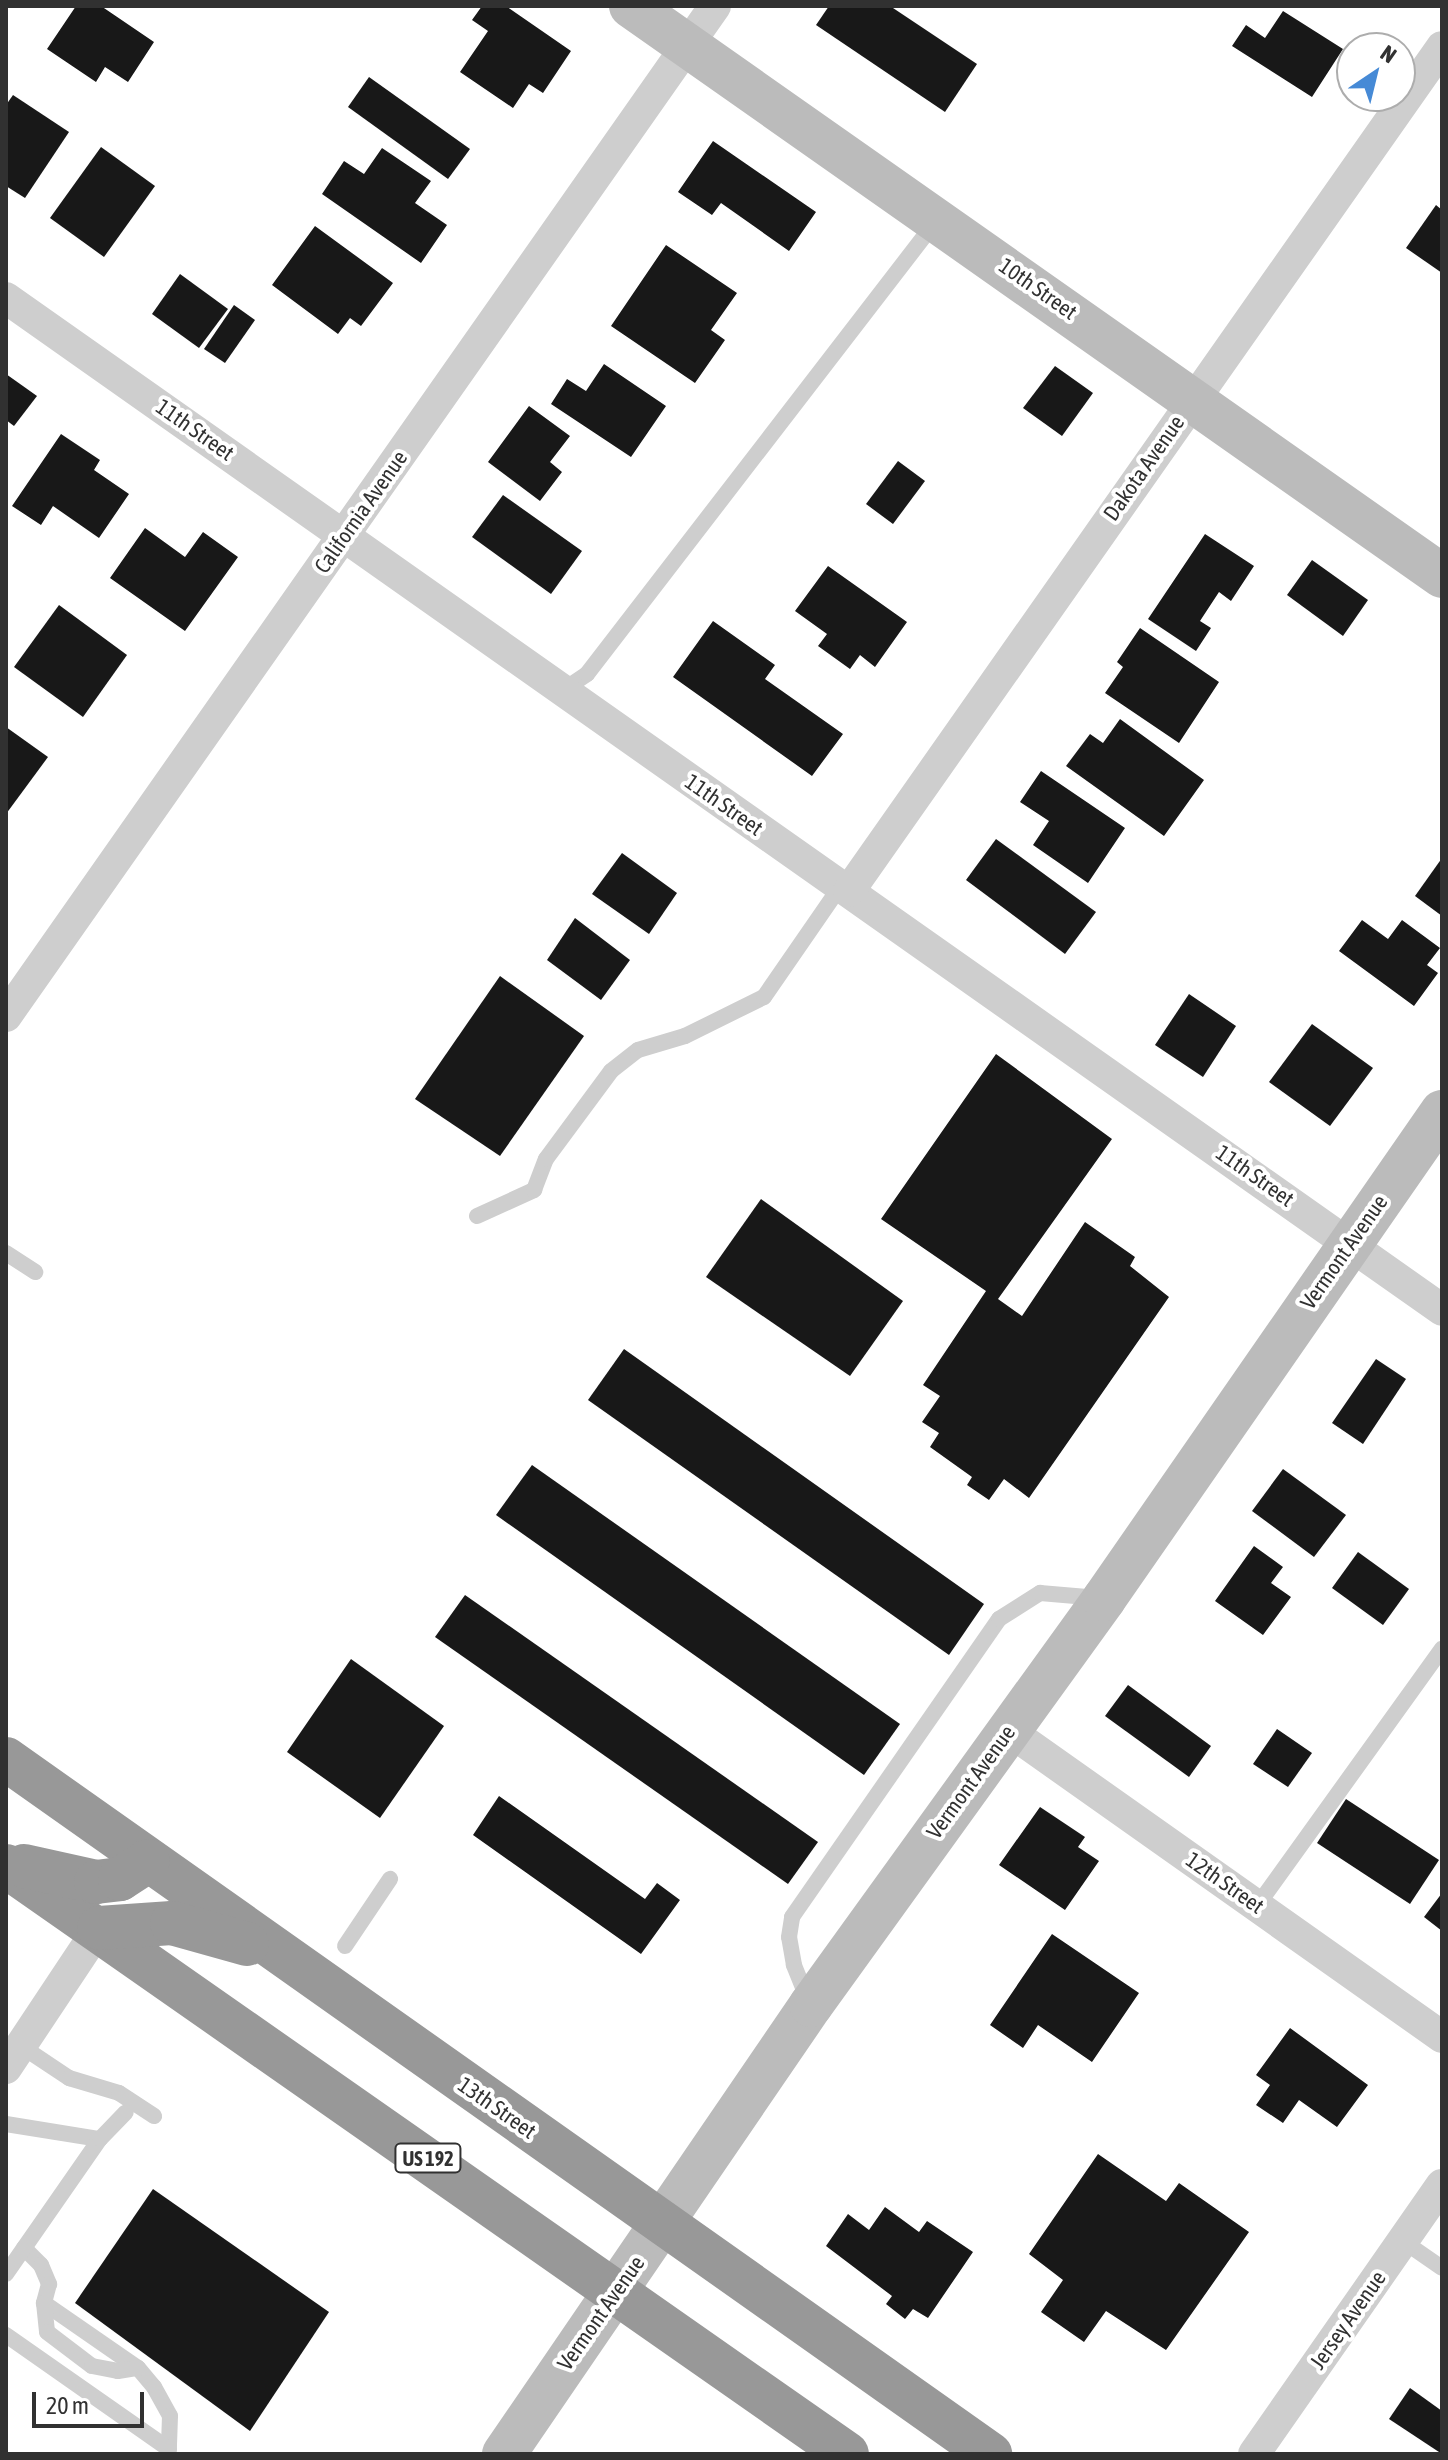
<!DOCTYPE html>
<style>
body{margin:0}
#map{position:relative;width:1448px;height:2460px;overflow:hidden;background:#fff;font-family:"Asap Condensed",sans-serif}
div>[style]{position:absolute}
.building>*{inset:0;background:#181818}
.lane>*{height:16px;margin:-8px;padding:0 8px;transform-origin:8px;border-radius:8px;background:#cecece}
.street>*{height:32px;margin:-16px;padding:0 16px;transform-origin:16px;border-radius:16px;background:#cecece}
.secondary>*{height:44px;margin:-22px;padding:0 22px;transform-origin:22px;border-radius:22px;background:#bbb}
.highway>*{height:44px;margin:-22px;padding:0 22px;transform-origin:22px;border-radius:22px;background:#989898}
span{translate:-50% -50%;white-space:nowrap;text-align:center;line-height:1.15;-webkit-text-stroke:8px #fff;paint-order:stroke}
.shield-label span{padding:2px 6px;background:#fff;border:2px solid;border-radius:6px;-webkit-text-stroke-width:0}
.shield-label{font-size:20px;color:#313131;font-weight:700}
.street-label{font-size:22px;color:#313131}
.frame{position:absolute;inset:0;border:8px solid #313131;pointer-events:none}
.north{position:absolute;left:1336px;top:32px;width:80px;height:80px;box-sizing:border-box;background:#fff;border:2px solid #adadad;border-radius:50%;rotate:35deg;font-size:22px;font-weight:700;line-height:32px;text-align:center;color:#313131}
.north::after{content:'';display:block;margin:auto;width:28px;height:36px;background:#468ad6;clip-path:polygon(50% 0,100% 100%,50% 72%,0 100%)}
.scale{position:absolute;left:32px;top:2392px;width:112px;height:36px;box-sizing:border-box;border:4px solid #313131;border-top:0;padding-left:10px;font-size:24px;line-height:28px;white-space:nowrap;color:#313131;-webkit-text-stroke:6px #fff;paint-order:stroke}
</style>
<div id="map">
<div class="building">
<i style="clip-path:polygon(76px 6px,101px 6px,154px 42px,128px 82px,105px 67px,96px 82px,47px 49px)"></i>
<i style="clip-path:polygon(482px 6px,506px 6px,571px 51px,543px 93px,529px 84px,513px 108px,460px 72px,488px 31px,472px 20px)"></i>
<i style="clip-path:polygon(829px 6px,890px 6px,977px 64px,945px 112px,816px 25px)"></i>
<i style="clip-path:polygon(1283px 11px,1343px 49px,1312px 97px,1232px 46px,1246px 25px,1265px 38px)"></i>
<i style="clip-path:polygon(369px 77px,470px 149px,448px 179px,348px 107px)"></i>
<i style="clip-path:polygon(13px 95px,69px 132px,25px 198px,6px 186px,6px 105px)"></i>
<i style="clip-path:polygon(713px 141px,816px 212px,789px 251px,721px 203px,712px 215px,678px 192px)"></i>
<i style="clip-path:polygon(101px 147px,155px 186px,104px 257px,50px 218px)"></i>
<i style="clip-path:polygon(382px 148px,431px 181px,415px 203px,447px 225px,421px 263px,322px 194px,344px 161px,364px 174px)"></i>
<i style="clip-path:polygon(1436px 205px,1442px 210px,1442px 273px,1406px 248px)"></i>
<i style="clip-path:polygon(315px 226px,393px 283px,361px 326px,350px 318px,338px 334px,272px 285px)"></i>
<i style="clip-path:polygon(666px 245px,737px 293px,711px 330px,725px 340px,695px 383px,611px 326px)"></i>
<i style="clip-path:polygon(180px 274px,228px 309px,199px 348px,152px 314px)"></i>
<i style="clip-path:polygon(234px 305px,255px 320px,225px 363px,204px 349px)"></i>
<i style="clip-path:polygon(604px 364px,666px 406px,631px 457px,551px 404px,567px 379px,586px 391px)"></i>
<i style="clip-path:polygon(1055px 366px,1093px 393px,1062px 436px,1023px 408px)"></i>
<i style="clip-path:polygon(6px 374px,37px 396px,14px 426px,6px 420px)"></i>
<i style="clip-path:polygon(529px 406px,570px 436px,550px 462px,562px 472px,540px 501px,488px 462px)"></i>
<i style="clip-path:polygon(61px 434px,100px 460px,94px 470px,129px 494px,99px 538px,53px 506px,41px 525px,12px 506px)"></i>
<i style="clip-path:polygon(898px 461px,925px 481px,893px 524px,866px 504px)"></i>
<i style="clip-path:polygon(503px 495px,582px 551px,551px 594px,472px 537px)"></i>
<i style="clip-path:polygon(145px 528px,185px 557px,203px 532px,238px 557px,185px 631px,110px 578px)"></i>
<i style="clip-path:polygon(1205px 534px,1254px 566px,1231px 601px,1219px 592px,1200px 621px,1211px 628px,1196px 651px,1148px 619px)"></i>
<i style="clip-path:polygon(1312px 560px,1368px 600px,1343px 636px,1287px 595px)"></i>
<i style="clip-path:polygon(828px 566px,907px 622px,875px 667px,860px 655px,850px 669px,818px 646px,827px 634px,795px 611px)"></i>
<i style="clip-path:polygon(59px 605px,127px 655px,83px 717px,14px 667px)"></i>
<i style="clip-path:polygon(713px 621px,775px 665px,765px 679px,843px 734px,812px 776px,673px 677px)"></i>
<i style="clip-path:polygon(1140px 628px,1219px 682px,1179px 743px,1105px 693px,1123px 667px,1117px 662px)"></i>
<i style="clip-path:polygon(1120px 719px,1204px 780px,1164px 836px,1066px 766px,1090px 734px,1103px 743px)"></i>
<i style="clip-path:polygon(6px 727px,48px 757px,6px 814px)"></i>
<i style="clip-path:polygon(1041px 771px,1125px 828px,1088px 883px,1033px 845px,1049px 821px,1020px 802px)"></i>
<i style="clip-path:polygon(996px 839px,1096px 912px,1065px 954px,966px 880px)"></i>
<i style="clip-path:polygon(622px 853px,677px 893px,649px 934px,592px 894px)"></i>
<i style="clip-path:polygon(1442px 858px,1442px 916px,1415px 896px)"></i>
<i style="clip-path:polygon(575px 918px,630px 960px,601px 1000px,547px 960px)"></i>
<i style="clip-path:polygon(1362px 920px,1388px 939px,1402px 920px,1440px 948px,1427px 965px,1438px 973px,1414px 1006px,1339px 951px)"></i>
<i style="clip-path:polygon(500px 976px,584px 1036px,500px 1156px,415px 1099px)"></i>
<i style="clip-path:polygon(1189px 994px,1236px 1026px,1203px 1077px,1155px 1045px)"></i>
<i style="clip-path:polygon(1312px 1024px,1373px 1068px,1330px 1126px,1269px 1082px)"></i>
<i style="clip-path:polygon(996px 1054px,1112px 1139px,998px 1299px,1022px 1316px,1085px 1222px,1135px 1257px,1130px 1266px,1169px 1297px,1029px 1498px,1004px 1479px,989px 1500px,967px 1485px,972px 1477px,930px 1447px,939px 1433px,922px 1422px,940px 1396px,923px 1385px,986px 1291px,881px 1219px)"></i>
<i style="clip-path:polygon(761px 1199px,903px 1301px,850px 1376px,706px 1277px)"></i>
<i style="clip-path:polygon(624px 1349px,984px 1604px,949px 1655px,588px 1400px)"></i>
<i style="clip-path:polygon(1376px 1359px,1406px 1379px,1363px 1444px,1332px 1423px)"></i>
<i style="clip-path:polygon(532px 1465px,900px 1724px,864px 1775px,496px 1515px)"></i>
<i style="clip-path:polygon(1283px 1469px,1346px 1515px,1314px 1557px,1252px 1511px)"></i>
<i style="clip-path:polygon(1254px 1546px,1283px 1567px,1271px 1583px,1291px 1597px,1263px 1635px,1215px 1601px)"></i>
<i style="clip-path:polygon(1358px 1552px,1409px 1589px,1383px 1625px,1332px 1588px)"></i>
<i style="clip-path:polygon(465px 1595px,818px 1842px,788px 1884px,435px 1637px)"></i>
<i style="clip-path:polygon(351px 1659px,444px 1726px,380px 1818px,287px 1752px)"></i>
<i style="clip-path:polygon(1128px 1685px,1211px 1746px,1189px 1777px,1105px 1716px)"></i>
<i style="clip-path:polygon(1277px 1729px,1312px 1753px,1288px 1787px,1253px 1764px)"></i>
<i style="clip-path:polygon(499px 1796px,645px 1899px,657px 1883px,680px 1900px,641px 1954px,473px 1835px)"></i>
<i style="clip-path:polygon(1346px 1799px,1439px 1860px,1410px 1904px,1317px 1843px)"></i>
<i style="clip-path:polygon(1040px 1807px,1085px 1837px,1078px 1847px,1099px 1861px,1065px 1910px,999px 1865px)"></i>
<i style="clip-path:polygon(1442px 1893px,1442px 1931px,1424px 1917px)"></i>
<i style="clip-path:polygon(1052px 1934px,1139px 1993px,1092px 2062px,1038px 2025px,1023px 2048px,990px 2025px)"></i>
<i style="clip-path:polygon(1290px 2028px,1368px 2085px,1337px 2127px,1299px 2100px,1283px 2123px,1256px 2105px,1270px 2085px,1256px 2075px)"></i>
<i style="clip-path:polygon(1098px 2154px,1166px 2201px,1179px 2183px,1249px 2232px,1166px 2350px,1106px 2311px,1084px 2342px,1041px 2312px,1063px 2280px,1029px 2254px)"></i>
<i style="clip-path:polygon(153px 2189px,329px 2312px,250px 2431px,75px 2303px)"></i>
<i style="clip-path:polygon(885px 2207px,919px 2232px,927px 2221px,973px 2252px,928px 2318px,913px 2309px,905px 2319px,886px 2304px,892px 2296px,826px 2246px,848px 2214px,869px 2230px)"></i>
<i style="clip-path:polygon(1410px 2388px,1442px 2411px,1442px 2454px,1389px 2419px)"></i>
</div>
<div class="lane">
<i style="left:562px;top:691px;width:30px;rotate:-34deg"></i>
<i style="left:587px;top:674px;width:572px;rotate:-52.39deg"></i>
<i style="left:477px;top:1216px;width:63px;rotate:-24.5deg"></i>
<i style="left:534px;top:1190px;width:33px;rotate:-69deg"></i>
<i style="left:546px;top:1159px;width:109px;rotate:-53.5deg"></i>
<i style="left:611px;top:1071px;width:34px;rotate:-38deg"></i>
<i style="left:638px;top:1050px;width:49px;rotate:-16.6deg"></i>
<i style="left:685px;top:1036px;width:88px;rotate:-26.3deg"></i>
<i style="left:764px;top:997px;width:134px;rotate:-55.4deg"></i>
<i style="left:6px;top:1253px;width:35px;rotate:33deg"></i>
<i style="left:1257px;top:1906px;width:317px;rotate:-54.3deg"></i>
<i style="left:345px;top:1946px;width:81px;rotate:-56.1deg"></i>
<i style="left:808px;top:2000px;width:38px;rotate:-112deg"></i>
<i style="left:794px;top:1965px;width:28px;rotate:-100deg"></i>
<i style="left:789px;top:1937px;width:20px;rotate:-81deg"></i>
<i style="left:792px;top:1917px;width:363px;rotate:-55.2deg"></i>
<i style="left:999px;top:1619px;width:49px;rotate:-32.4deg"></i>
<i style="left:1040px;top:1593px;width:59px;rotate:4.8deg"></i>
<i style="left:21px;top:2046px;width:58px;rotate:33.7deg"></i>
<i style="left:69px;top:2078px;width:52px;rotate:16.7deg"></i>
<i style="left:119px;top:2093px;width:42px;rotate:33.3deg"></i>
<i style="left:6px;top:2124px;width:95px;rotate:9.1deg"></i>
<i style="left:1403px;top:2241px;width:47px;rotate:34.7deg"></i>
<i style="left:24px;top:2248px;width:24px;rotate:45deg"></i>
<i style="left:41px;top:2265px;width:21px;rotate:67deg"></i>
<i style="left:49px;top:2284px;width:20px;rotate:105deg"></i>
<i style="left:44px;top:2303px;width:114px;rotate:34.7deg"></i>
<i style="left:138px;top:2368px;width:25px;rotate:50deg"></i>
<i style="left:154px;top:2387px;width:33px;rotate:61deg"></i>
<i style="left:170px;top:2416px;width:33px;rotate:92deg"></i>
<i style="left:6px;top:2274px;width:165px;rotate:-55.2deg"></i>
<i style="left:100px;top:2139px;width:37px;rotate:-46deg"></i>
<i style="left:44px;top:2303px;width:29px;rotate:84deg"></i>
<i style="left:47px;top:2332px;width:56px;rotate:37.1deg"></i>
<i style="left:92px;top:2366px;width:26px;rotate:11deg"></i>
<i style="left:118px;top:2371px;width:20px;rotate:-9deg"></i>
<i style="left:6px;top:2335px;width:199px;rotate:35deg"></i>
</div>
<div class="street">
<i style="left:6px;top:298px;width:1757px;rotate:35.17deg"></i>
<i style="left:849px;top:891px;width:1031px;rotate:-54.91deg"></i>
<i style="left:6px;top:1016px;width:1234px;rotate:-54.93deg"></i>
<i style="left:1008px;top:1730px;width:532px;rotate:35.27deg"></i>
<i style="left:6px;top:2068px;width:168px;rotate:-56.4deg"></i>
<i style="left:1254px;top:2454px;width:328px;rotate:-55.1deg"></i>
</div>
<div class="secondary">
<i style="left:631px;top:6px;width:991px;rotate:35.1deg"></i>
<i style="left:504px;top:2454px;width:544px;rotate:-55.64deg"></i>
<i style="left:811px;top:2005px;width:501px;rotate:-54.18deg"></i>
<i style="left:1104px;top:1599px;width:593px;rotate:-55.24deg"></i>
</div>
<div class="highway">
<i style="left:6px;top:1759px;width:1205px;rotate:35.23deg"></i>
<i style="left:6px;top:1866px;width:1026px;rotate:34.96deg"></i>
<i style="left:24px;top:1866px;width:74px;rotate:12.5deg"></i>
<i style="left:96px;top:1882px;width:24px;rotate:-7deg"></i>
<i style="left:120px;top:1879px;width:33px;rotate:-33deg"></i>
<i style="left:99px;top:1928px;width:73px;rotate:-3.9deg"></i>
<i style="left:172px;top:1923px;width:78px;rotate:15.6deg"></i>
</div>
<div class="shield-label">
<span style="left:428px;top:2158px">US 192</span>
</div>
<div class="street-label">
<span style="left:1038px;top:289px;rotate:35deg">10th Street</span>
<span style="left:195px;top:430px;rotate:35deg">11th Street</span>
<span style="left:1144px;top:468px;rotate:-55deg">Dakota Avenue</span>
<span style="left:361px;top:512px;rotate:-55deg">California Avenue</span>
<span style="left:724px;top:805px;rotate:35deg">11th Street</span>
<span style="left:1255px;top:1176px;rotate:35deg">11th Street</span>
<span style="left:1344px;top:1252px;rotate:-55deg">Vermont Avenue</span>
<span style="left:971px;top:1782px;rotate:-54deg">Vermont Avenue</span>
<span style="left:1225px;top:1883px;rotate:35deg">12th Street</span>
<span style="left:497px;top:2108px;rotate:35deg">13th Street</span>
<span style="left:601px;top:2313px;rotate:-55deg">Vermont Avenue</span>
<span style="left:1348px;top:2320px;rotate:-55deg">Jersey Avenue</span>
</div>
<div class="frame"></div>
<div class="north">N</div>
<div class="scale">20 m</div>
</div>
